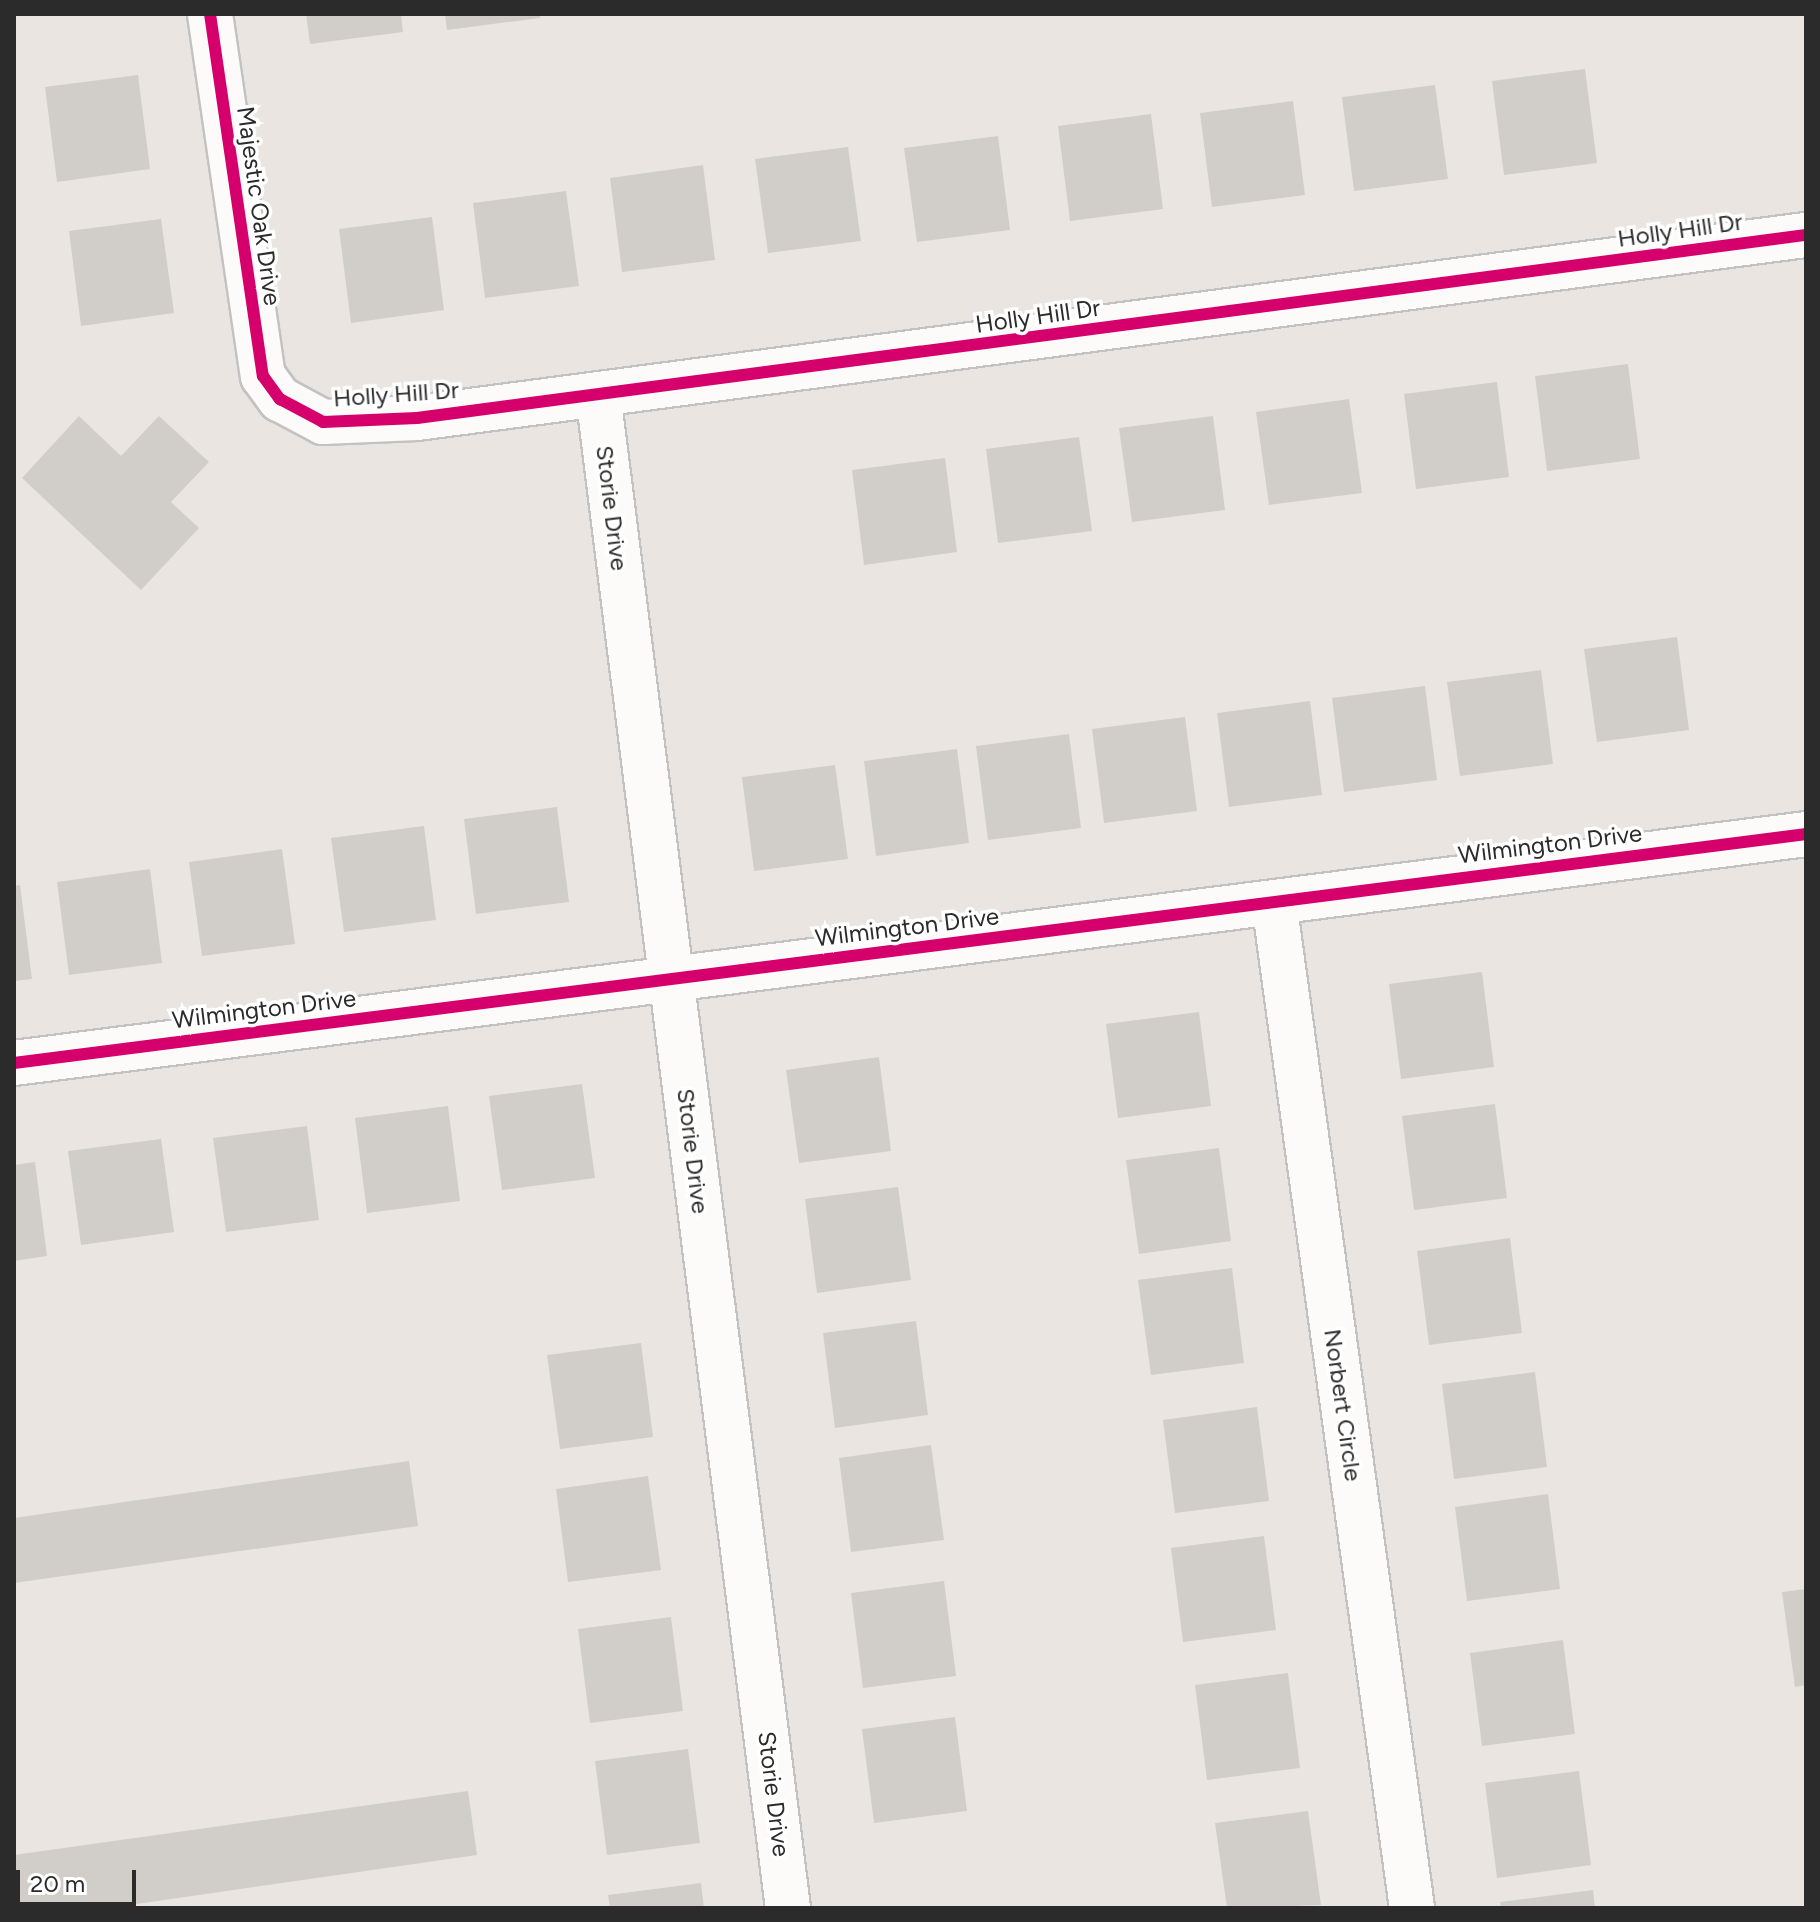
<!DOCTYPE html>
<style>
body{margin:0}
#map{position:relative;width:1820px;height:1922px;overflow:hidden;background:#eae5e0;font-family:Figtree,sans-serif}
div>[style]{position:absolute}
.building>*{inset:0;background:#d1ceca}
.roads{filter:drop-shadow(2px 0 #c3c2c2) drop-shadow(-2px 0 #c3c2c2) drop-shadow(0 2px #c3c2c2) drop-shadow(0 -2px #c3c2c2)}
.minor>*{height:44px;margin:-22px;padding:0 22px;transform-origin:22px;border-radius:22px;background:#fcfbfa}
.cycleway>*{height:12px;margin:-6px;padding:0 6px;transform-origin:6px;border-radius:6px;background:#d6006c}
span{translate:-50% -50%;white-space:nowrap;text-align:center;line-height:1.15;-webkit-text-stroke:7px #fff;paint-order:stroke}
.street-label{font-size:24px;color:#2b2b2b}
.frame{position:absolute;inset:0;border:16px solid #2b2b2b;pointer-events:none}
.scale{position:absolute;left:16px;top:1870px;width:120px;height:36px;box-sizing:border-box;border:4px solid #2b2b2b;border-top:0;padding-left:10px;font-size:24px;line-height:28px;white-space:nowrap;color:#2b2b2b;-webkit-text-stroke:6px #fff;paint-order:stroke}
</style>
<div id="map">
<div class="building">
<i style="clip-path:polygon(306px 14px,401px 14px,403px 32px,310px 44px)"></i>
<i style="clip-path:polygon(445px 14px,540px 14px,540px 18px,447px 30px)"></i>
<i style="clip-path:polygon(1585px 69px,1597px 163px,1504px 175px,1492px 81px)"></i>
<i style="clip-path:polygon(138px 75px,150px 169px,57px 182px,45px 87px)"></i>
<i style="clip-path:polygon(1435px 85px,1448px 179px,1354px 191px,1342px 97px)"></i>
<i style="clip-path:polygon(1293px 101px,1305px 195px,1212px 207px,1200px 113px)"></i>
<i style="clip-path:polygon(1151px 114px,1163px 209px,1070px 221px,1058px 126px)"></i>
<i style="clip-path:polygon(998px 136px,1010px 230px,917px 242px,904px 148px)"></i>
<i style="clip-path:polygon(848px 147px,861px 241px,768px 253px,755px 159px)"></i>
<i style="clip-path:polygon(703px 165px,715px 260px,622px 272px,610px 178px)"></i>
<i style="clip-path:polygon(566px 191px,579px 286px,485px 298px,473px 203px)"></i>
<i style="clip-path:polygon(432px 217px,444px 310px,351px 323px,339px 229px)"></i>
<i style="clip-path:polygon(161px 219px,174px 313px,81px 326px,69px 231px)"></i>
<i style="clip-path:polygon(1628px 364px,1640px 459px,1547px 471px,1535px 376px)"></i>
<i style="clip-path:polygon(1497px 382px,1509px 477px,1416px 489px,1404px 394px)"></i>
<i style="clip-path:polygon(1349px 399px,1362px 493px,1269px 505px,1256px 412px)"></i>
<i style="clip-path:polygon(79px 416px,121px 456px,159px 416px,209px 462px,171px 502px,199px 528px,141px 590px,22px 478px)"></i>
<i style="clip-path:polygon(1213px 416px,1225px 510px,1132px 522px,1119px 428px)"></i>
<i style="clip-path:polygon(1079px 437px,1092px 531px,998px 543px,986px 449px)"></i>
<i style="clip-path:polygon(945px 458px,957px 552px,864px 565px,852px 470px)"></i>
<i style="clip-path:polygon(1677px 637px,1689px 730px,1597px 742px,1584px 649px)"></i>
<i style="clip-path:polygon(1541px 670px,1553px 764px,1460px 776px,1447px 682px)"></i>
<i style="clip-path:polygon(1425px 686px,1437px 780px,1344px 792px,1332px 698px)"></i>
<i style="clip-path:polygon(1310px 701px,1322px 795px,1229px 807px,1217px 713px)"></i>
<i style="clip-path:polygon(1185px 717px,1197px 811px,1104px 823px,1092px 729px)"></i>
<i style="clip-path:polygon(1069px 734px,1081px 828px,988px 840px,976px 746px)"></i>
<i style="clip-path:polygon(957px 749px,969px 843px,876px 856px,864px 761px)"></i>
<i style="clip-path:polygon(835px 765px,848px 859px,754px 871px,742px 777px)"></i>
<i style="clip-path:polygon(557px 807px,569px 902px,476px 914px,464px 819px)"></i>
<i style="clip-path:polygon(424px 826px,436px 920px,344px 932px,331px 838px)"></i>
<i style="clip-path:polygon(282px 849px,295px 944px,202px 956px,189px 862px)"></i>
<i style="clip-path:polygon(150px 869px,162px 963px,69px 975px,57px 882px)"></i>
<i style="clip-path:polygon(20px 885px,32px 979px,14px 981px,14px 886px)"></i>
<i style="clip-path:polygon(1482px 972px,1494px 1067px,1401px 1079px,1389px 984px)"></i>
<i style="clip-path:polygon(1199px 1012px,1211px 1106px,1118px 1118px,1106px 1024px)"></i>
<i style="clip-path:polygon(879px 1057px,891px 1151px,799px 1163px,786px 1070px)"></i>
<i style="clip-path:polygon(582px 1084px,595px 1178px,502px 1190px,489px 1096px)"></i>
<i style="clip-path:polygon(1495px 1104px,1507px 1198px,1414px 1210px,1402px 1116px)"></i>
<i style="clip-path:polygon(448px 1106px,460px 1201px,367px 1213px,355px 1118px)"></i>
<i style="clip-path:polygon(307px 1126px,319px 1220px,226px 1232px,213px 1138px)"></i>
<i style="clip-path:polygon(161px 1139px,174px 1232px,81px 1245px,68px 1151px)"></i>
<i style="clip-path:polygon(1219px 1148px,1231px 1241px,1139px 1254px,1126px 1160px)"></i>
<i style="clip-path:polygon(35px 1162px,47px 1256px,14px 1261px,14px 1165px)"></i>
<i style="clip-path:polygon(898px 1187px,911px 1280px,817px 1293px,805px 1199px)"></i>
<i style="clip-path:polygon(1510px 1238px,1522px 1333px,1429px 1345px,1417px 1251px)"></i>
<i style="clip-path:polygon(1232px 1268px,1244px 1363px,1151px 1375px,1138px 1280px)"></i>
<i style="clip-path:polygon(916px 1321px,928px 1415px,835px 1428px,823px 1333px)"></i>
<i style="clip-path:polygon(641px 1343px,653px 1437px,560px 1449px,547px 1355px)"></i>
<i style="clip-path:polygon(1535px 1372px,1547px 1467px,1454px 1479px,1442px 1384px)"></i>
<i style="clip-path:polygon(1257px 1407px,1269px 1501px,1175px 1513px,1163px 1420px)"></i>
<i style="clip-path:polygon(931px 1445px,944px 1540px,851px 1552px,839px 1458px)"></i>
<i style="clip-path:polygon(409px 1461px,418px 1526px,14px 1583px,14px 1518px)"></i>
<i style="clip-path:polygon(648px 1476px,661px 1570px,568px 1582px,556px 1489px)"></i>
<i style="clip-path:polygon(1548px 1494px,1560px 1589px,1467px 1601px,1455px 1507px)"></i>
<i style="clip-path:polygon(1264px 1536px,1276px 1630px,1183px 1642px,1171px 1548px)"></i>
<i style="clip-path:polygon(944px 1581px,956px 1676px,863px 1688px,851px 1593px)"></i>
<i style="clip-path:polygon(1806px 1589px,1806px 1685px,1795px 1687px,1782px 1592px)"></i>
<i style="clip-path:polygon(671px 1617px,683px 1711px,590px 1723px,578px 1629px)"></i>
<i style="clip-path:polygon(1563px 1640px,1575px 1734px,1482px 1746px,1470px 1653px)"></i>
<i style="clip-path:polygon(1288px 1673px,1300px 1768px,1207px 1780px,1195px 1685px)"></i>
<i style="clip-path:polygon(955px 1717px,967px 1811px,874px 1823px,862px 1729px)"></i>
<i style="clip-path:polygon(688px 1749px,700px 1843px,607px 1855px,595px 1761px)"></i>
<i style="clip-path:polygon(1579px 1771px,1591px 1865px,1497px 1878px,1485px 1783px)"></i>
<i style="clip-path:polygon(468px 1791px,477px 1855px,109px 1908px,14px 1908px,14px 1855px)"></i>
<i style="clip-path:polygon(1308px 1811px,1321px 1905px,1227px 1908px,1215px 1823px)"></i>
<i style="clip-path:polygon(701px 1883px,704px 1908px,610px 1908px,608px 1895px)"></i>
<i style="clip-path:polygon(1593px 1890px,1595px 1908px,1501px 1908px,1500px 1902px)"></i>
</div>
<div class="roads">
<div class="minor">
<i style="left:210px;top:14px;width:366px;rotate:81.7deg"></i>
<i style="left:263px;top:376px;width:29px;rotate:54deg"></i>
<i style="left:280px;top:399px;width:49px;rotate:28.1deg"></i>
<i style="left:323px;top:422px;width:94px;rotate:-2.4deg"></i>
<i style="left:417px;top:418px;width:1401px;rotate:-7.51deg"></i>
<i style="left:598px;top:394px;width:1526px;rotate:82.85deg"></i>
<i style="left:1274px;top:902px;width:1015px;rotate:82.19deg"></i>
<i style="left:14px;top:1063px;width:1807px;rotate:-7.28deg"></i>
</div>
</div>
<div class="cycleway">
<i style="left:210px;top:14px;width:366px;rotate:81.7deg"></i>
<i style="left:263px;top:376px;width:29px;rotate:54deg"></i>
<i style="left:280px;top:399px;width:49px;rotate:28.1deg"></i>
<i style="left:323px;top:422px;width:94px;rotate:-2.4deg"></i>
<i style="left:417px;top:418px;width:1401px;rotate:-7.51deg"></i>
<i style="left:14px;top:1063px;width:1807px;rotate:-7.28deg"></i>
</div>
<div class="street-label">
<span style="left:259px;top:206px;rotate:82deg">Majestic Oak Drive</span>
<span style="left:1680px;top:230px;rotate:-8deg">Holly Hill Dr</span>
<span style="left:1038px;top:316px;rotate:-8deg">Holly Hill Dr</span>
<span style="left:396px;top:394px;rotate:-4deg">Holly Hill Dr</span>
<span style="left:612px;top:508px;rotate:83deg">Storie Drive</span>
<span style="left:1550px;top:844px;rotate:-7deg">Wilmington Drive</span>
<span style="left:907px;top:927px;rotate:-7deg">Wilmington Drive</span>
<span style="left:264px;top:1009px;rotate:-7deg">Wilmington Drive</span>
<span style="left:693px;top:1151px;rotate:83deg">Storie Drive</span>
<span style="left:1343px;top:1405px;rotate:82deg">Norbert Circle</span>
<span style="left:774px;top:1794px;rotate:83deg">Storie Drive</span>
</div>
<div class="frame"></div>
<div class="scale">20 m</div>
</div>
